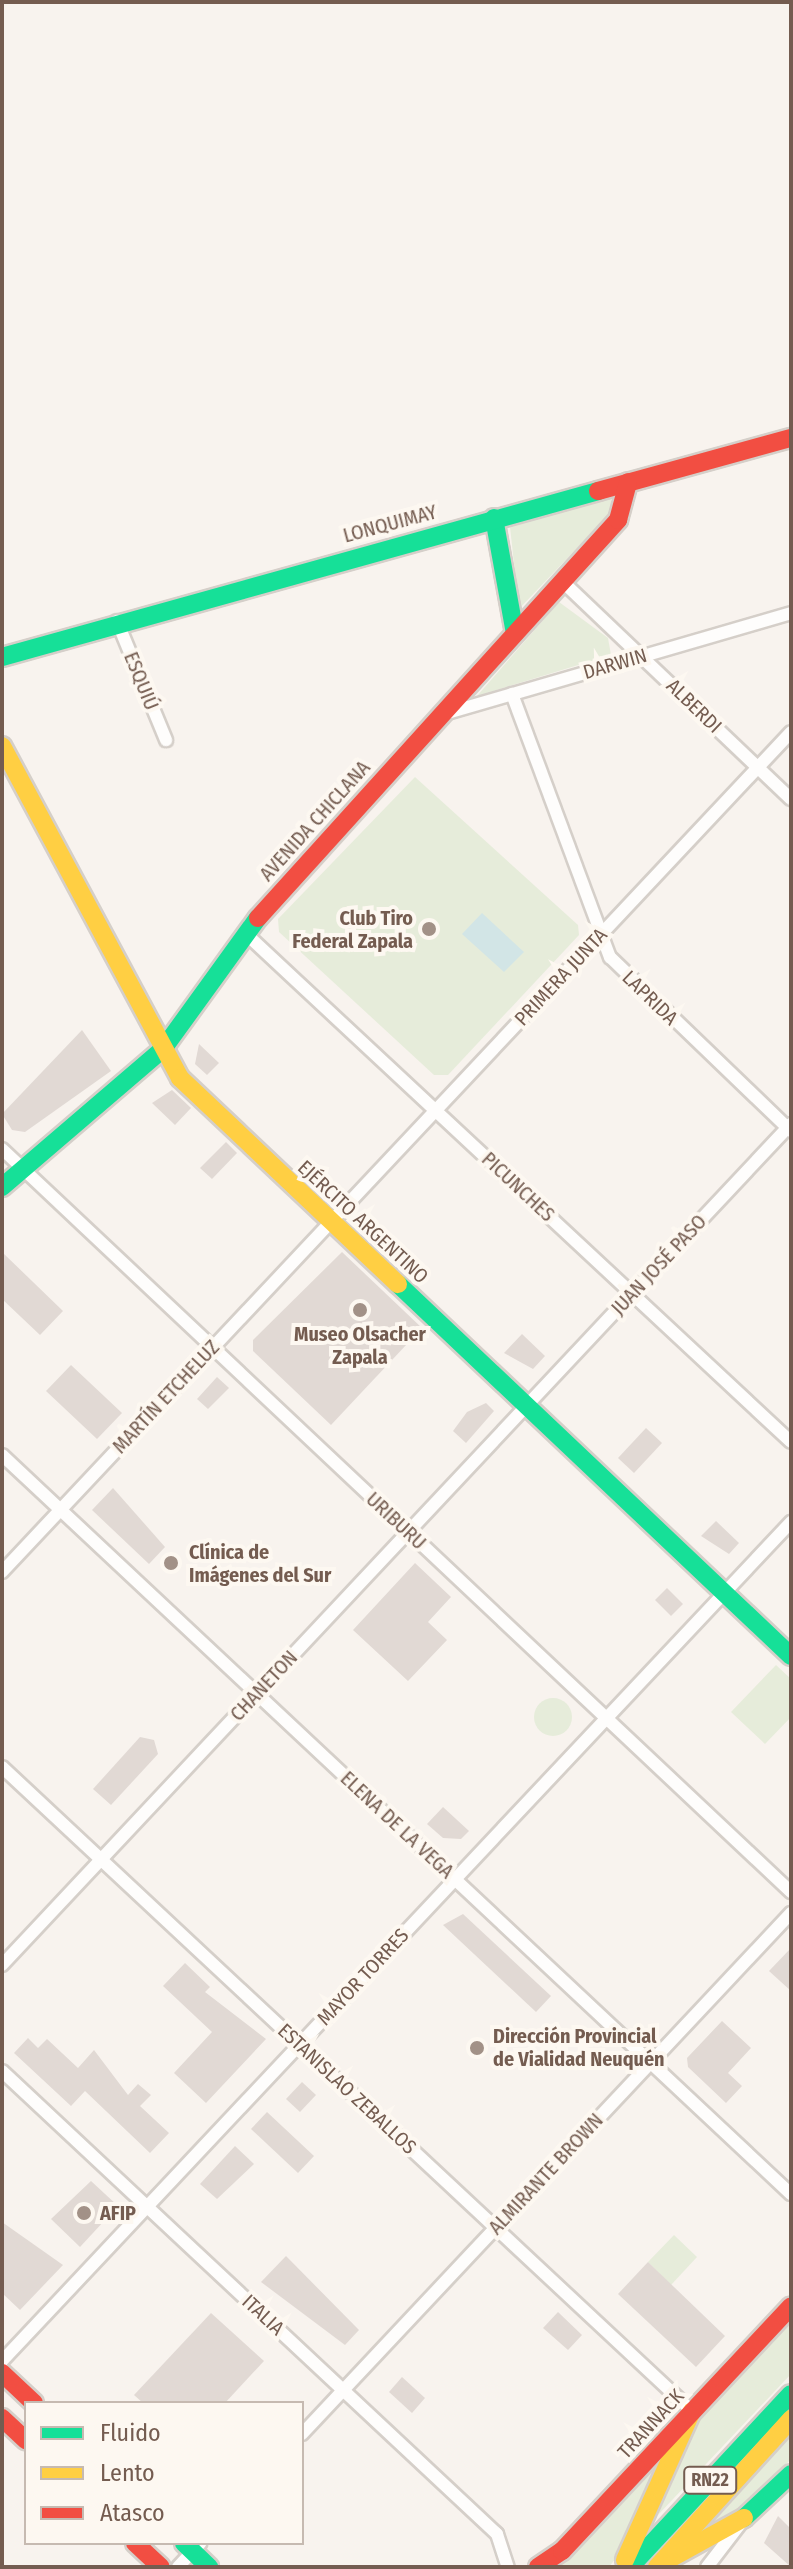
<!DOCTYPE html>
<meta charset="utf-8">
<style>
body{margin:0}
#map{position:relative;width:793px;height:2569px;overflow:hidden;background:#f8f3ee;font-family:"Fira Sans Condensed",sans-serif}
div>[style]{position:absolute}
.green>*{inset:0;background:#e6ecda}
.round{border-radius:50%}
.water>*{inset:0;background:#d2e5e6}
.building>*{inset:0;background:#e1d9d4}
.roads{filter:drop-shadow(2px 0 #d5cfc9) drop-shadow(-2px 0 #d5cfc9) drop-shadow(0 2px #d5cfc9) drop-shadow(0 -2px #d5cfc9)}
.street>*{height:12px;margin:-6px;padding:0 6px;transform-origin:6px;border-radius:6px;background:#fefdfc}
.fast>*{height:18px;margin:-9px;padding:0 9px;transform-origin:9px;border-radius:9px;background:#16e098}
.slow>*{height:18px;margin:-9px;padding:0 9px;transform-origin:9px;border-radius:9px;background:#ffcf43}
.jam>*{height:18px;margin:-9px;padding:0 9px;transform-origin:9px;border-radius:9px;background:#f24e42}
.dots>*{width:22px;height:22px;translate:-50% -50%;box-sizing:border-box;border:4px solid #fdf8f1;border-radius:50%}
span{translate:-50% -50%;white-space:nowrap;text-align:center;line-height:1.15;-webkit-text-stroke:8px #fdf8f1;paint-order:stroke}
.shield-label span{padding:2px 6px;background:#fdf8f1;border:2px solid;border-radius:6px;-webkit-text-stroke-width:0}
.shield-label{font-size:18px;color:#745c50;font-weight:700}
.street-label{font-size:20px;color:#745c50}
.poi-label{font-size:20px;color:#745c50;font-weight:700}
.right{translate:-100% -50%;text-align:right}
.left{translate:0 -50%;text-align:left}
.frame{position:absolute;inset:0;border:4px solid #745c50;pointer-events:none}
.legend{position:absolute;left:24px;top:2401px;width:280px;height:144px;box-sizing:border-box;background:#fdf8f1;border:2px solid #c6bab1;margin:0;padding:10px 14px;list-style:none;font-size:24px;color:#745c50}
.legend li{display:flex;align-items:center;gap:16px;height:40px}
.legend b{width:40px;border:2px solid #c6bab1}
</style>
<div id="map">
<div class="green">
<i style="clip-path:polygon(610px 498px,615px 508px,519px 609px,510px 527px)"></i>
<i style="clip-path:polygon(559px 602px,608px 638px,611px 655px,477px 696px)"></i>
<i style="clip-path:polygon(415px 777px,578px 925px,579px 935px,448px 1075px,434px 1075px,279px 932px,278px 919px)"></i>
<i style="clip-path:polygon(776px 1665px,791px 1679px,791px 1717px,765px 1744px,731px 1712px)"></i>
<i class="round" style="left:534px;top:1698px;width:38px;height:38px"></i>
<i style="clip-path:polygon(674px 2235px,697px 2257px,671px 2285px,648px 2262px)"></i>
<i style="clip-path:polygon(791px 2318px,791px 2374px,658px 2515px,666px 2482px,703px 2411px)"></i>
<i style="clip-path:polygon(791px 2432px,791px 2459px,757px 2496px,687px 2543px)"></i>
<i style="clip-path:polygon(660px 2459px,626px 2545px,609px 2567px,557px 2567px)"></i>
</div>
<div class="water">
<i style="clip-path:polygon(482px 913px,524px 952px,504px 972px,462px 934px)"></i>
</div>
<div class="building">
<i style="clip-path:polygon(82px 1030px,111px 1071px,25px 1132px,12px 1130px,2px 1114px)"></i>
<i style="clip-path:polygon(199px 1044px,219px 1063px,207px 1075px,195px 1064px)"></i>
<i style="clip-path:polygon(172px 1090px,191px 1108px,175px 1125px,152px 1103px)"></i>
<i style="clip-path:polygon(226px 1142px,237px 1153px,212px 1179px,200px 1168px)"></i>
<i style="clip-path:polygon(2px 1252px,63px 1311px,40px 1335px,2px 1299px)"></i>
<i style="clip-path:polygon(342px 1252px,422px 1328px,331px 1425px,253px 1351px,253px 1340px)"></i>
<i style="clip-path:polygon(522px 1334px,545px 1356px,533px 1369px,504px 1353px)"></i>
<i style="clip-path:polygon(71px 1365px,122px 1413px,97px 1439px,46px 1391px)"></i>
<i style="clip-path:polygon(217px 1377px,229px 1388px,208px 1409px,197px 1399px)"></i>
<i style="clip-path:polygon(486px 1403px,494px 1411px,466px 1443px,453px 1431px,467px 1412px)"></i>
<i style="clip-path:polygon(646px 1428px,662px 1443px,634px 1473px,618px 1458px)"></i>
<i style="clip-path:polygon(113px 1488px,165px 1547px,149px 1564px,92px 1510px)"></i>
<i style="clip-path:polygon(716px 1521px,739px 1543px,729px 1554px,701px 1536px)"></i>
<i style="clip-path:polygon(415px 1563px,451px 1597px,428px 1622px,447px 1640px,408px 1681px,353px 1630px)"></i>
<i style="clip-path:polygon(667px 1588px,683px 1604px,671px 1616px,655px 1600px)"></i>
<i style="clip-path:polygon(140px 1737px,154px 1740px,158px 1754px,111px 1805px,93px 1789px)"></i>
<i style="clip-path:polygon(443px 1807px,469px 1831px,461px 1839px,443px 1838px,427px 1824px)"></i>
<i style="clip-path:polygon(463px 1914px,551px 1996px,536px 2012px,443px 1925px)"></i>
<i style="clip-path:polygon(791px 1948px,791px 1991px,769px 1971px)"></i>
<i style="clip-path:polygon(185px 1963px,210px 1987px,205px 1992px,266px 2039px,206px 2103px,174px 2073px,212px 2032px,163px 1986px)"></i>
<i style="clip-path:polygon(722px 2021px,751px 2048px,728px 2073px,742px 2086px,726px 2103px,688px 2067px,687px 2058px)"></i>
<i style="clip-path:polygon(28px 2038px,38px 2048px,47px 2039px,78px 2068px,94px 2050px,128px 2095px,138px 2084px,151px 2095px,140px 2106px,169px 2133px,150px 2153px,85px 2091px,71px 2106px,14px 2053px)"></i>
<i style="clip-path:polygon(302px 2082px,316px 2095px,300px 2112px,286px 2099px)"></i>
<i style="clip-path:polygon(267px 2112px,314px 2156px,298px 2173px,251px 2129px)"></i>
<i style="clip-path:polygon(235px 2146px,254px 2164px,217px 2199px,200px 2184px)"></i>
<i style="clip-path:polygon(91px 2181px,118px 2206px,80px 2247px,51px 2219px)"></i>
<i style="clip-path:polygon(2px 2222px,63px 2265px,20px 2310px,2px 2293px)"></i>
<i style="clip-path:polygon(286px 2256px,359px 2330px,345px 2345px,261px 2282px)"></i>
<i style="clip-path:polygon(648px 2262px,725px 2336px,696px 2367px,618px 2294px)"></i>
<i style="clip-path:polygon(558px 2312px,582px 2335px,568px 2350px,543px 2328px)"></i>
<i style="clip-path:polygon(211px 2313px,264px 2361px,225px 2403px,143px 2403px,134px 2395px)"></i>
<i style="clip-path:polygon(402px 2377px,425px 2398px,412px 2413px,389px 2392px)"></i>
<i style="clip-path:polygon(778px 2516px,791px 2529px,791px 2567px,764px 2543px)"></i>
</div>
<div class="roads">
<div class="street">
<i style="left:562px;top:581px;width:316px;rotate:43.6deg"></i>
<i style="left:117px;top:621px;width:129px;rotate:67.6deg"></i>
<i style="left:512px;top:694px;width:281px;rotate:69.6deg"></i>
<i style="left:610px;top:957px;width:251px;rotate:43.9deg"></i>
<i style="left:447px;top:713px;width:358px;rotate:-16.2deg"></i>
<i style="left:245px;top:933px;width:746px;rotate:42.99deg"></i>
<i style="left:2px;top:1149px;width:1084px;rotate:43.28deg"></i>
<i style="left:2px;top:1455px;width:1081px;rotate:43.13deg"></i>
<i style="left:2px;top:1572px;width:1152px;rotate:-46.79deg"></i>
<i style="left:2px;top:1767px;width:944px;rotate:43.03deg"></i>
<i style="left:2px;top:1965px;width:1153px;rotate:-46.83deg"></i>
<i style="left:2px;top:2071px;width:678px;rotate:43.09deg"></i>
<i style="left:497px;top:2534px;width:35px;rotate:72deg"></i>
<i style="left:2px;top:2361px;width:1152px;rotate:-46.76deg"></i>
<i style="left:302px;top:2434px;width:715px;rotate:-46.81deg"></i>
<i style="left:178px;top:2567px;width:33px;rotate:-47deg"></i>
<i style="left:707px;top:2567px;width:61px;rotate:-52.4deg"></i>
</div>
<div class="fast">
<i style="left:494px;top:518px;width:117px;rotate:79.7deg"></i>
<i style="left:2px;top:657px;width:619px;rotate:-15.56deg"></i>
<i style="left:2px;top:1187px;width:212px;rotate:-40.6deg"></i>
<i style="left:163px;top:1049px;width:162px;rotate:-54.1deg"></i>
<i style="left:398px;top:1284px;width:541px;rotate:43.43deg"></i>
<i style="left:744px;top:2518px;width:64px;rotate:-43.1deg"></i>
<i style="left:184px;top:2543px;width:35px;rotate:44deg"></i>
<i style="left:630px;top:2567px;width:236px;rotate:-47.1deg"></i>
</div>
<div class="slow">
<i style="left:2px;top:746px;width:377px;rotate:61.8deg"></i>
<i style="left:180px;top:1078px;width:300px;rotate:43.4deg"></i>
<i style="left:673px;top:2557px;width:81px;rotate:-28.8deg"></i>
<i style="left:625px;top:2560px;width:163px;rotate:-65.8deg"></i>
<i style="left:657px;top:2567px;width:200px;rotate:-47.8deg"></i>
</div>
<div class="jam">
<i style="left:598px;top:491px;width:200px;rotate:-15.4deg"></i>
<i style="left:258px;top:918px;width:537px;rotate:-47.87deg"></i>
<i style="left:618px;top:520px;width:39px;rotate:-75deg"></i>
<i style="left:2px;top:2373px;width:44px;rotate:43.2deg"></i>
<i style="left:2px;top:2418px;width:33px;rotate:43deg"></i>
<i style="left:135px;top:2543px;width:35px;rotate:43deg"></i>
<i style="left:538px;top:2567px;width:29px;rotate:-34deg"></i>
<i style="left:562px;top:2551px;width:335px;rotate:-46.9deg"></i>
</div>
</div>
<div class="dots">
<i style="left:429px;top:929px;background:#a29187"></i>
<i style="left:360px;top:1310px;background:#a29187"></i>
<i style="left:171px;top:1563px;background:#a29187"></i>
<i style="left:477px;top:2048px;background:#a29187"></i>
<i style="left:84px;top:2213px;background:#a29187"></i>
</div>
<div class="shield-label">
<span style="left:710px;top:2480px">RN22</span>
</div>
<div class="street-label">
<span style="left:390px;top:524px;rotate:-15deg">LONQUIMAY</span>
<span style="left:615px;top:664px;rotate:-16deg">DARWIN</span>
<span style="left:141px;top:681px;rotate:68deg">ESQUIÚ</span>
<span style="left:694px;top:706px;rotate:44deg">ALBERDI</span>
<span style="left:315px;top:821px;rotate:-48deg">AVENIDA CHICLANA</span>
<span style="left:561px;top:977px;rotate:-47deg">PRIMERA JUNTA</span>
<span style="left:650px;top:998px;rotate:44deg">LAPRIDA</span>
<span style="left:518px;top:1187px;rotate:43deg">PICUNCHES</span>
<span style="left:363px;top:1222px;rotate:43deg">EJÉRCITO ARGENTINO</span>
<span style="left:659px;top:1265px;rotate:-47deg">JUAN JOSÉ PASO</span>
<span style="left:166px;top:1397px;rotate:-47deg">MARTÍN ETCHELUZ</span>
<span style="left:396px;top:1521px;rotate:43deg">URIBURU</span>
<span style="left:264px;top:1686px;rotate:-47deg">CHANETON</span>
<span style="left:397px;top:1825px;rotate:43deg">ELENA DE LA VEGA</span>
<span style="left:363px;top:1977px;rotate:-47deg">MAYOR TORRES</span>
<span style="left:347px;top:2089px;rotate:43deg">ESTANISLAO ZEBALLOS</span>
<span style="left:546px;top:2174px;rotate:-47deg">ALMIRANTE BROWN</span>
<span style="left:263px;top:2315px;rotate:43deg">ITALIA</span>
<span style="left:651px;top:2424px;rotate:-47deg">TRANNACK</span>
</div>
<div class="poi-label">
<span class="right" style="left:413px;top:930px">Club Tiro<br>Federal Zapala</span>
<span style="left:360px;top:1346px">Museo Olsacher<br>Zapala</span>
<span class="left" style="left:189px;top:1564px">Clínica de<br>Imágenes del Sur</span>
<span class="left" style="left:493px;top:2048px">Dirección Provincial<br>de Vialidad Neuquén</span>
<span class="left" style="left:100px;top:2213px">AFIP</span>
</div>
<div class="frame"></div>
<ul class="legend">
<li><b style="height:10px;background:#16e098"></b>Fluido</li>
<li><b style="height:10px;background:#ffcf43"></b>Lento</li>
<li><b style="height:10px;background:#f24e42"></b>Atasco</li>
</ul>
</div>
